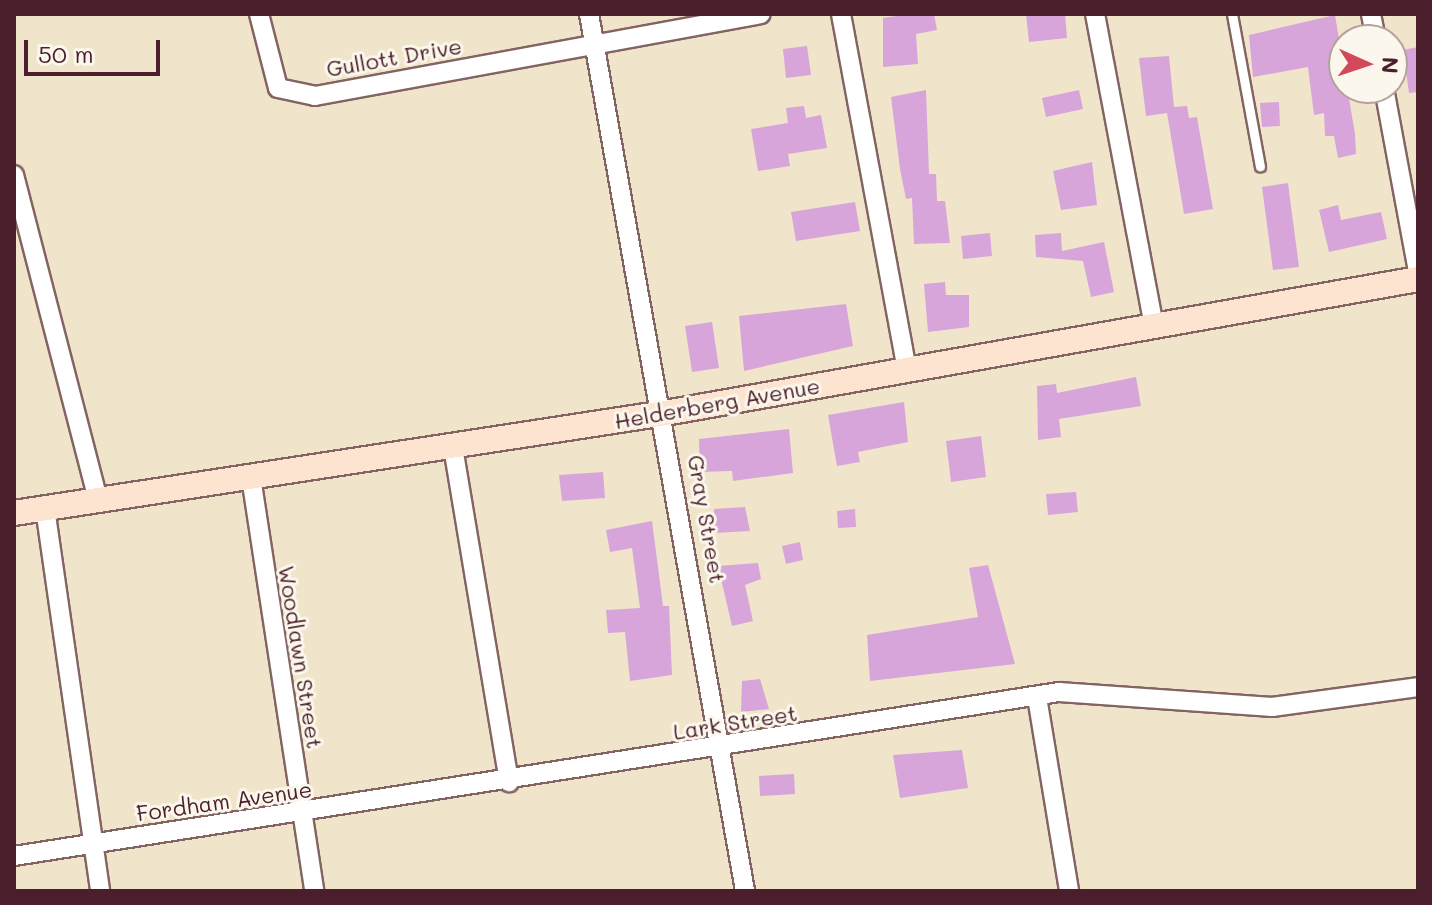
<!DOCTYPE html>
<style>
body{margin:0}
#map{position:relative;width:1432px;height:905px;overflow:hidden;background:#f0e5ca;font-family:Mali,sans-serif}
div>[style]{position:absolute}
.stream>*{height:5px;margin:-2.5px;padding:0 2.5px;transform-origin:2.5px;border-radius:2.5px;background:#46b4c1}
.building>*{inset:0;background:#d7a5da}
.roads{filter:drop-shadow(2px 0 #846463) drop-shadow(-2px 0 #846463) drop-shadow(0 2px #846463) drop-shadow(0 -2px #846463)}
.lane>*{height:9px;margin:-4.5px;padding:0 4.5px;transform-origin:4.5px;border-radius:4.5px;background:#fff}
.street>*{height:18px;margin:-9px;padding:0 9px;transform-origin:9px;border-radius:9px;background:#fff}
.secondary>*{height:24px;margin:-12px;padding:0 12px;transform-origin:12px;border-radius:12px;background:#fde4d0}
span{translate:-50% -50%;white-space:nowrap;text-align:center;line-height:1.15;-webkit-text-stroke:6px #fbf7ec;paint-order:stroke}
.street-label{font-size:22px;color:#4a1f2b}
.frame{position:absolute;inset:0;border:16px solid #4a1f2b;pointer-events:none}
.north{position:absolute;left:1328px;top:24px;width:80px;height:80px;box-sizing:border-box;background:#fbf7ec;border:2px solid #b4a19f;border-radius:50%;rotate:93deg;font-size:22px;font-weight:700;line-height:32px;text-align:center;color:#4a1f2b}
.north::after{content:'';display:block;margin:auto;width:28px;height:36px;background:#d1495b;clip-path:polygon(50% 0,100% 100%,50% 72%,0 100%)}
.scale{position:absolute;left:24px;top:40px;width:136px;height:36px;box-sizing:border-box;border:4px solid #4a1f2b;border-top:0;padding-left:10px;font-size:24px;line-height:28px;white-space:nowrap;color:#4a1f2b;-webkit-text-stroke:6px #fbf7ec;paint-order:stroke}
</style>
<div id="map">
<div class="stream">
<i style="left:1244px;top:891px;width:18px"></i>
</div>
<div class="building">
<i style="clip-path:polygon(911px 14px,934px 14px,937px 30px,916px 34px,918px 64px,883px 67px,883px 18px)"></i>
<i style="clip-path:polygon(1026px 14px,1065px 14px,1067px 38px,1029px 42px)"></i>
<i style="clip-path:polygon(1335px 15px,1355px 134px,1356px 154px,1338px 158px,1334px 136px,1325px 136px,1324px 113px,1314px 115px,1308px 67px,1253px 77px,1249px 35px)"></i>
<i style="clip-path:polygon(807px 46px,811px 75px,786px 78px,783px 49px)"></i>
<i style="clip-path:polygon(1418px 47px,1418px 92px,1409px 93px,1403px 50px)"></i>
<i style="clip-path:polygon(1169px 56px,1174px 107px,1187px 106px,1189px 118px,1197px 117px,1213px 209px,1184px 214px,1167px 113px,1146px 116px,1139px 58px)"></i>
<i style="clip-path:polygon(926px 90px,929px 174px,936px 174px,937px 201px,945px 201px,950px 243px,914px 244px,912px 198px,906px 199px,900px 169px,891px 97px)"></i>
<i style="clip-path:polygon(1079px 90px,1083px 109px,1046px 117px,1042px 98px)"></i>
<i style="clip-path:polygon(1279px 102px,1280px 126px,1262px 127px,1260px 103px)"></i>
<i style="clip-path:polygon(804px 106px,806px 118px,821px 115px,827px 148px,788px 154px,790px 166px,758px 171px,751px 129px,788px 123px,786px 108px)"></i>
<i style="clip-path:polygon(1092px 162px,1097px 205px,1061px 210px,1053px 171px)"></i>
<i style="clip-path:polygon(1288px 183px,1299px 267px,1273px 270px,1262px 187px)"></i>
<i style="clip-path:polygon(855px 202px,860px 231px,796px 241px,791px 212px)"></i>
<i style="clip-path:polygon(1338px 205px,1341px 220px,1381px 212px,1387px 239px,1329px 252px,1319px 210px)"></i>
<i style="clip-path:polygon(990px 233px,992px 256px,963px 259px,961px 236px)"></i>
<i style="clip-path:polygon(1061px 233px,1062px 251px,1104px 242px,1114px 292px,1091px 297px,1083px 261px,1036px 257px,1035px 235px)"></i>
<i style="clip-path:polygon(945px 282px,946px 295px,969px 295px,969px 327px,928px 332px,924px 284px)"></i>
<i style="clip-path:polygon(846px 304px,853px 346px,744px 371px,739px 316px)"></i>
<i style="clip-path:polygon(712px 322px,719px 368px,692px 372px,685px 326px)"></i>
<i style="clip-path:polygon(1136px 377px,1141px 406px,1059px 419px,1061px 437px,1038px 440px,1037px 386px,1056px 384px,1057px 393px)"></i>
<i style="clip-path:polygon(904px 402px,908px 442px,858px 452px,860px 462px,837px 466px,828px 415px)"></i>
<i style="clip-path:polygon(789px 429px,793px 473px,733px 481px,732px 471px,700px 472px,699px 439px)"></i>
<i style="clip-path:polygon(981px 436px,986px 477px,951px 482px,946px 441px)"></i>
<i style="clip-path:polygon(603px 472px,605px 498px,562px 501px,559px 475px)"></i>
<i style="clip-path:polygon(1076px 492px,1078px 512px,1048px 515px,1046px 494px)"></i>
<i style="clip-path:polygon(745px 507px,750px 531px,715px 533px,714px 509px)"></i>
<i style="clip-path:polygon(855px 509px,856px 527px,838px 528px,837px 511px)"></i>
<i style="clip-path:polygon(652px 521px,663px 606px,669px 606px,672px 675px,630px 681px,625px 632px,608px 633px,606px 610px,640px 608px,632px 548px,610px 552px,606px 530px)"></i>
<i style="clip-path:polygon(800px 542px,803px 560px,786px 564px,782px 546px)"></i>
<i style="clip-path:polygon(758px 563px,761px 579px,745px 585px,753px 621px,732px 626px,718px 566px)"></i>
<i style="clip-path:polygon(988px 565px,1015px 664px,870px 681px,867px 635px,978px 617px,969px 568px)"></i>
<i style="clip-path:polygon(760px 679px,769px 709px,741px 712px,742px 681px)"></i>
<i style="clip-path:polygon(962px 750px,968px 788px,900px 798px,893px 755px)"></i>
<i style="clip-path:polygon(794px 774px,795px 794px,760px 796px,759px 776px)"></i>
</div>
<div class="roads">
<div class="lane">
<i style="left:1232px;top:14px;width:155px;rotate:79.6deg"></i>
</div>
<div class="street">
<i style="left:259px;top:14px;width:76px;rotate:75.6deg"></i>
<i style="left:278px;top:88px;width:38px;rotate:12deg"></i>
<i style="left:315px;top:96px;width:453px;rotate:-10.4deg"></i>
<i style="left:589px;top:14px;width:891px;rotate:79.91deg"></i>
<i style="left:841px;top:14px;width:361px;rotate:79.5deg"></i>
<i style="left:1095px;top:14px;width:317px;rotate:79.3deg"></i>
<i style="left:1371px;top:14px;width:26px;rotate:79deg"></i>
<i style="left:1384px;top:88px;width:186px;rotate:79.5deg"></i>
<i style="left:14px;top:175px;width:336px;rotate:75.5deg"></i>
<i style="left:453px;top:447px;width:340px;rotate:80.5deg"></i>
<i style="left:251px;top:477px;width:419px;rotate:81.3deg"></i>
<i style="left:45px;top:508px;width:387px;rotate:81.8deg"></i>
<i style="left:1037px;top:697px;width:197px;rotate:80.6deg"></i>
<i style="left:14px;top:856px;width:1058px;rotate:-8.92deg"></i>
<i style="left:1059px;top:692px;width:214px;rotate:4deg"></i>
<i style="left:1272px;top:707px;width:147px;rotate:-7.8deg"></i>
</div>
<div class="secondary">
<i style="left:14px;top:513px;width:659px;rotate:-8.73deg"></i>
<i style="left:665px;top:413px;width:765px;rotate:-10.09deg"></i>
</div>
</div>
<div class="street-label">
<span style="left:394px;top:57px;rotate:-10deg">Gullott Drive</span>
<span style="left:717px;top:403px;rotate:-10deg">Helderberg Avenue</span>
<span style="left:707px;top:519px;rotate:80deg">Gray Street</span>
<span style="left:301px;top:657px;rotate:81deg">Woodlawn Street</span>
<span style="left:735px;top:722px;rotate:-9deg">Lark Street</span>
<span style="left:224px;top:801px;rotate:-8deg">Fordham Avenue</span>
</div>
<div class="frame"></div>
<div class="north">N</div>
<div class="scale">50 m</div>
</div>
